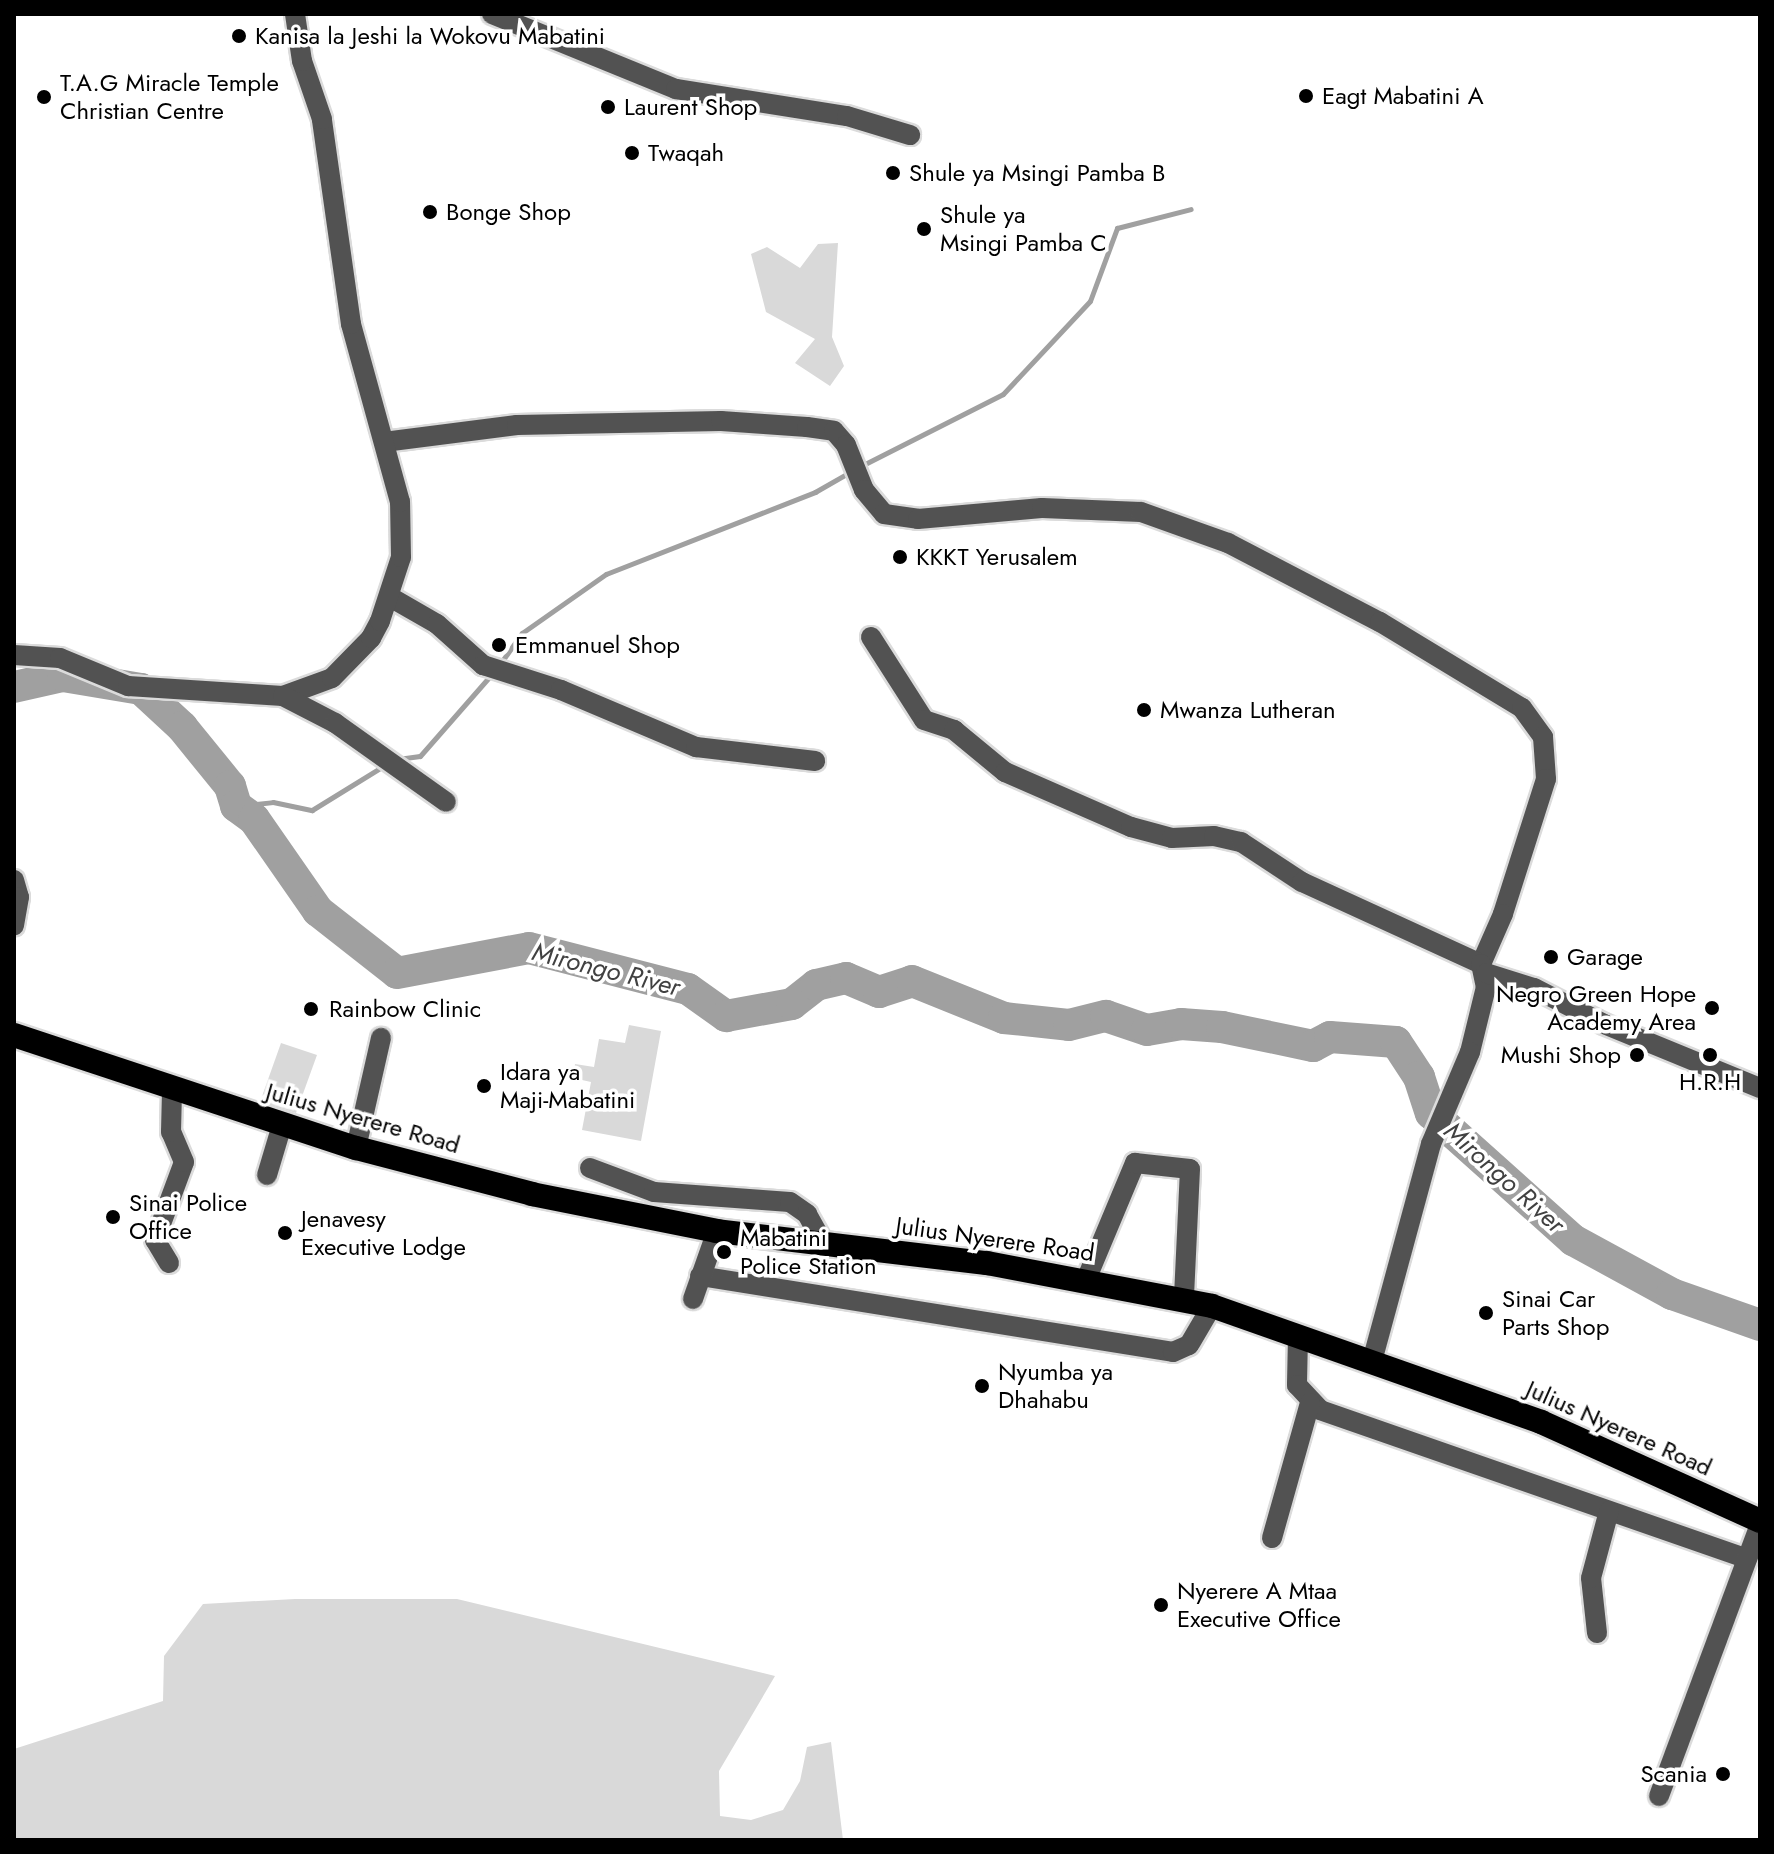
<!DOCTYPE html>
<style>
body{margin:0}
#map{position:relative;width:1774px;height:1854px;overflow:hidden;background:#fff;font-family:Jost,sans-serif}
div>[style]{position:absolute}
.green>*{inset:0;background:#d9d9d9}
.stream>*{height:5px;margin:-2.5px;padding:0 2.5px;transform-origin:2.5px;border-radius:2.5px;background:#a0a0a0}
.river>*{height:32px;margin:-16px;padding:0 16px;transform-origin:16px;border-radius:16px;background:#a0a0a0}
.roads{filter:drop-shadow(2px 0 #dbdbdb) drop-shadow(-2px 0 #dbdbdb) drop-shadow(0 2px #dbdbdb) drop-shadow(0 -2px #dbdbdb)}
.minor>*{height:20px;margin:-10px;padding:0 10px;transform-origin:10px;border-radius:10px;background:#525252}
.highway>*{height:24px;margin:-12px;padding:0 12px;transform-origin:12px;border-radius:12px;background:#000}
.dots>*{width:22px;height:22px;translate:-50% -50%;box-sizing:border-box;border:4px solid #fff;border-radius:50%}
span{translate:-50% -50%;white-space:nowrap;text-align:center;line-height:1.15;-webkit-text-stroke:7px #fff;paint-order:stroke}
.poi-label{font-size:24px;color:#000}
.left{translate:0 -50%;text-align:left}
.right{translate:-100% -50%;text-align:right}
.street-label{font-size:24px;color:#000}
.water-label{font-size:26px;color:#414141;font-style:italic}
.frame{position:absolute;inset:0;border:16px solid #000;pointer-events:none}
</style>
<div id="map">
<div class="green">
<i style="clip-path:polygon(838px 243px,832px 337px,844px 366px,830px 386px,795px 363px,815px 339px,766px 312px,751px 254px,767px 247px,800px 268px,818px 244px)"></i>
<i style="clip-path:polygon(629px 1025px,661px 1031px,641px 1141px,582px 1130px,591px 1082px,573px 1078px,575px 1064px,594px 1067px,599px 1039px,625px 1043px)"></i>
<i style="clip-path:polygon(281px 1043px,317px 1055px,296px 1113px,260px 1102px)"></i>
<i style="clip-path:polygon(295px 1599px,457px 1599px,775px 1676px,719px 1771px,720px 1816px,751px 1820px,783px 1810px,800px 1781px,807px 1747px,831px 1742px,843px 1840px,14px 1840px,14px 1749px,163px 1701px,164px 1656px,203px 1604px)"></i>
</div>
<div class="stream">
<i style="left:859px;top:467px;width:161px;rotate:-26.9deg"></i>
<i style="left:1003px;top:394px;width:127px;rotate:-46.9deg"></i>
<i style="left:1090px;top:301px;width:78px;rotate:-69.7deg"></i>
<i style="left:1117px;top:228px;width:76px;rotate:-14.4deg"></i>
<i style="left:500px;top:664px;width:38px;rotate:-55deg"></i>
<i style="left:522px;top:633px;width:103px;rotate:-35.1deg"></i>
<i style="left:606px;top:574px;width:225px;rotate:-21.4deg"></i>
<i style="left:815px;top:492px;width:40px;rotate:-29.7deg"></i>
<i style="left:398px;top:759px;width:22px;rotate:-8deg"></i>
<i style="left:420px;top:756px;width:108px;rotate:-48.8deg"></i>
<i style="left:236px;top:806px;width:37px;rotate:-6deg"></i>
<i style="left:273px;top:802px;width:40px;rotate:12deg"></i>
<i style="left:312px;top:810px;width:86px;rotate:-31.7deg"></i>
</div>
<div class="river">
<i style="left:14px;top:687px;width:50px;rotate:-12.7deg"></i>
<i style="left:63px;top:676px;width:79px;rotate:9.5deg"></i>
<i style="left:141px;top:689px;width:56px;rotate:42.8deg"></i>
<i style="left:182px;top:727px;width:76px;rotate:50.9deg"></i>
<i style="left:230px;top:786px;width:21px;rotate:73deg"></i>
<i style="left:236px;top:806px;width:22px;rotate:36deg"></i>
<i style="left:254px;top:819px;width:112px;rotate:55.2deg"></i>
<i style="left:318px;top:911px;width:100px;rotate:38.1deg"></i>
<i style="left:397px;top:973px;width:134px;rotate:-10.7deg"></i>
<i style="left:529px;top:948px;width:164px;rotate:14.5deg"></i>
<i style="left:688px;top:989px;width:47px;rotate:35.4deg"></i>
<i style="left:726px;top:1016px;width:67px;rotate:-10.3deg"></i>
<i style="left:792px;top:1004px;width:31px;rotate:-38deg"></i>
<i style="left:816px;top:985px;width:31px;rotate:-13deg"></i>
<i style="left:846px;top:978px;width:36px;rotate:23deg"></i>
<i style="left:879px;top:992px;width:35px;rotate:-18deg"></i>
<i style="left:912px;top:981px;width:99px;rotate:21.9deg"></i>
<i style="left:1004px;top:1018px;width:65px;rotate:6.1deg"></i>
<i style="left:1069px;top:1025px;width:38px;rotate:-14deg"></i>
<i style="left:1106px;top:1016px;width:43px;rotate:18.9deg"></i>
<i style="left:1147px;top:1030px;width:35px;rotate:-10deg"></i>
<i style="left:1181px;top:1024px;width:41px;rotate:4.2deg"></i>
<i style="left:1222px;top:1027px;width:93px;rotate:11.8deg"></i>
<i style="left:1313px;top:1046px;width:19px;rotate:-28deg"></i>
<i style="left:1330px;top:1037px;width:66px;rotate:4.3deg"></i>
<i style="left:1396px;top:1042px;width:42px;rotate:56.7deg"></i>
<i style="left:1419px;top:1077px;width:38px;rotate:72deg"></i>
<i style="left:1431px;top:1113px;width:191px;rotate:41.8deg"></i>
<i style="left:1573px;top:1240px;width:113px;rotate:28.6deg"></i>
<i style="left:1672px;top:1294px;width:93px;rotate:19.4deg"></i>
</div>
<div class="roads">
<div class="minor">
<i style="left:492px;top:14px;width:199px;rotate:22.2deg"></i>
<i style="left:676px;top:89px;width:173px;rotate:9deg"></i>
<i style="left:847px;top:116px;width:66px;rotate:16.8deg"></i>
<i style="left:384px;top:442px;width:134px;rotate:-7.3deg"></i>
<i style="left:517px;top:425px;width:204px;rotate:-1.1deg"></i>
<i style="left:721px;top:421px;width:86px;rotate:4deg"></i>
<i style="left:807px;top:427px;width:27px;rotate:8deg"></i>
<i style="left:834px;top:431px;width:18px;rotate:49deg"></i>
<i style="left:846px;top:445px;width:48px;rotate:68.2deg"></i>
<i style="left:864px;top:490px;width:31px;rotate:50deg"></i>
<i style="left:884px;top:514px;width:34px;rotate:8deg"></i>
<i style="left:918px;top:519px;width:124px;rotate:-5.1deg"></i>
<i style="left:1042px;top:508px;width:99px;rotate:2.3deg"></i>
<i style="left:1141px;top:512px;width:92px;rotate:19.6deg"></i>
<i style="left:1228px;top:543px;width:171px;rotate:27.5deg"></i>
<i style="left:1380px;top:622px;width:166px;rotate:31.2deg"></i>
<i style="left:1522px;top:708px;width:36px;rotate:54deg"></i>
<i style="left:1543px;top:737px;width:42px;rotate:85.9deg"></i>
<i style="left:1546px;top:779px;width:142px;rotate:107.7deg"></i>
<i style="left:1503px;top:914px;width:55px;rotate:113.7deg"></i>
<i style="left:390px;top:597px;width:54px;rotate:29.9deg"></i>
<i style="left:437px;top:624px;width:62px;rotate:41.7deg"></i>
<i style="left:483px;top:665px;width:82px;rotate:17.8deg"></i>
<i style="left:561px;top:690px;width:147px;rotate:22.9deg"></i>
<i style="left:696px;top:747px;width:120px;rotate:6.7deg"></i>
<i style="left:871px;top:637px;width:98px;rotate:57.4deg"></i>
<i style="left:924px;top:720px;width:32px;rotate:18deg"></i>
<i style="left:954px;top:730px;width:66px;rotate:39.5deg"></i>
<i style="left:1005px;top:772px;width:137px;rotate:23.6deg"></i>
<i style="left:1131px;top:827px;width:42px;rotate:15deg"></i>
<i style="left:1172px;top:838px;width:42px;rotate:-2.7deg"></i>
<i style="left:1214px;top:836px;width:28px;rotate:13deg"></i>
<i style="left:1241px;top:842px;width:73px;rotate:33.3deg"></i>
<i style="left:1302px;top:882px;width:197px;rotate:24.6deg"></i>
<i style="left:1481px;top:964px;width:24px;rotate:78deg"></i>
<i style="left:1486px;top:987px;width:67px;rotate:103.8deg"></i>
<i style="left:1470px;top:1052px;width:100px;rotate:113deg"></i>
<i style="left:1431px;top:1144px;width:225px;rotate:105.2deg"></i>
<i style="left:14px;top:655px;width:46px;rotate:3.7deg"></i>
<i style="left:60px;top:658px;width:74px;rotate:22.4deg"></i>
<i style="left:128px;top:686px;width:155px;rotate:3.7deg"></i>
<i style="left:283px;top:696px;width:52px;rotate:-20.2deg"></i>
<i style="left:332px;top:678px;width:56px;rotate:-45.7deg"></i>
<i style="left:371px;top:638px;width:19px;rotate:-62deg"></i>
<i style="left:380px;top:621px;width:67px;rotate:-71.8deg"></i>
<i style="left:401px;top:557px;width:55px;rotate:-91deg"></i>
<i style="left:400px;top:502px;width:185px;rotate:-105.4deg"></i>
<i style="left:351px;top:324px;width:207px;rotate:-98.1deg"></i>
<i style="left:322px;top:119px;width:61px;rotate:-109deg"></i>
<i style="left:302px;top:61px;width:48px;rotate:-98.5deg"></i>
<i style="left:283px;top:696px;width:59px;rotate:27.4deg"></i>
<i style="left:335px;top:723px;width:136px;rotate:35.4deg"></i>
<i style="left:14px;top:880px;width:18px;rotate:74deg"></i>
<i style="left:19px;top:897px;width:29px;rotate:100deg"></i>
<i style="left:1486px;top:973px;width:50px;rotate:17.4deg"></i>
<i style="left:1534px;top:988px;width:79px;rotate:27.2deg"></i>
<i style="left:1604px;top:1024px;width:169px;rotate:22.3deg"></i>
<i style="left:356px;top:1148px;width:113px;rotate:-77.2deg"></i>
<i style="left:590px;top:1168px;width:68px;rotate:20.6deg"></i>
<i style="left:654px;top:1192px;width:136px;rotate:4.2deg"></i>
<i style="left:790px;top:1202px;width:21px;rotate:35deg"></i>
<i style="left:807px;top:1214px;width:33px;rotate:61deg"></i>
<i style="left:267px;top:1175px;width:52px;rotate:-73.3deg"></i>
<i style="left:169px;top:1263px;width:27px;rotate:-121deg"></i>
<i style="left:155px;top:1240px;width:83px;rotate:-69.6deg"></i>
<i style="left:184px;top:1162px;width:33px;rotate:-113deg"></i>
<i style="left:171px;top:1132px;width:42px;rotate:-88.6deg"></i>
<i style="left:700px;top:1276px;width:479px;rotate:9.1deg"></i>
<i style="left:1173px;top:1352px;width:17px;rotate:-24deg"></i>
<i style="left:1189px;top:1345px;width:45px;rotate:-59.5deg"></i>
<i style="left:1086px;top:1280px;width:127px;rotate:-67.3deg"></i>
<i style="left:1135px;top:1163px;width:55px;rotate:6.2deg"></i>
<i style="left:1190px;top:1169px;width:129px;rotate:92.7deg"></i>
<i style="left:693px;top:1299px;width:72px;rotate:-70.6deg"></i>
<i style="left:1298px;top:1336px;width:49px;rotate:91.2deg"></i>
<i style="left:1297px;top:1385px;width:34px;rotate:47deg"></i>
<i style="left:1320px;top:1410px;width:452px;rotate:19.2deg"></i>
<i style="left:1272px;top:1538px;width:140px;rotate:-74.3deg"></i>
<i style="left:1597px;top:1633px;width:55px;rotate:-96.2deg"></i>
<i style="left:1591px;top:1578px;width:69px;rotate:-75deg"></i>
<i style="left:1659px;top:1796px;width:290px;rotate:-69.6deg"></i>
</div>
<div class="highway">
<i style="left:14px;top:1035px;width:360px;rotate:18.3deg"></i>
<i style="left:356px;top:1148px;width:182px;rotate:14.6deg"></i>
<i style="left:532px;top:1194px;width:189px;rotate:11.3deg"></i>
<i style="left:717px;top:1231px;width:272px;rotate:6.8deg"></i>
<i style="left:987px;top:1263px;width:229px;rotate:10.8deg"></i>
<i style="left:1212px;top:1306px;width:349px;rotate:19.4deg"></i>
<i style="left:1541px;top:1422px;width:240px;rotate:24.3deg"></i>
</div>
</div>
<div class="dots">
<i style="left:239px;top:36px;background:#000"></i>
<i style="left:1306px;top:96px;background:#000"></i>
<i style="left:44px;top:97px;background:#000"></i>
<i style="left:608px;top:107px;background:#000"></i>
<i style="left:632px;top:153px;background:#000"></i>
<i style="left:893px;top:173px;background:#000"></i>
<i style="left:430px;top:212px;background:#000"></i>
<i style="left:924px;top:229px;background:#000"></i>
<i style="left:900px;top:557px;background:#000"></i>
<i style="left:499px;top:645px;background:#000"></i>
<i style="left:1144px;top:710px;background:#000"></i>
<i style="left:1551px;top:957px;background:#000"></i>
<i style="left:1712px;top:1008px;background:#000"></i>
<i style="left:311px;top:1009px;background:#000"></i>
<i style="left:1637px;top:1055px;background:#000"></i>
<i style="left:1710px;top:1055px;background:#000"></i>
<i style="left:484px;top:1086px;background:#000"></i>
<i style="left:113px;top:1217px;background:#000"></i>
<i style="left:285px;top:1233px;background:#000"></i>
<i style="left:724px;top:1252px;background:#000"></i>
<i style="left:1486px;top:1313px;background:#000"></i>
<i style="left:982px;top:1386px;background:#000"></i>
<i style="left:1161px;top:1605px;background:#000"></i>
<i style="left:1723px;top:1774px;background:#000"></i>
</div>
<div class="poi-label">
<span class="left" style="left:255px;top:36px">Kanisa la Jeshi la Wokovu Mabatini</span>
<span class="left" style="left:60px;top:97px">T.A.G Miracle Temple<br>Christian Centre</span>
<span class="left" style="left:1322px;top:96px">Eagt Mabatini A</span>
<span class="left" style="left:624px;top:107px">Laurent Shop</span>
<span class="left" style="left:648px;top:153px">Twaqah</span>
<span class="left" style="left:909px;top:173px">Shule ya Msingi Pamba B</span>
<span class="left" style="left:446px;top:212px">Bonge Shop</span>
<span class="left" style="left:940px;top:229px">Shule ya<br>Msingi Pamba C</span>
<span class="left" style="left:916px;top:557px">KKKT Yerusalem</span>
<span class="left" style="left:515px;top:645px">Emmanuel Shop</span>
<span class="left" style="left:1160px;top:710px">Mwanza Lutheran</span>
<span class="left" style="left:1567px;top:957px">Garage</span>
<span class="right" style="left:1696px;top:1008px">Negro Green Hope<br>Academy Area</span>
<span class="left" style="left:329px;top:1009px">Rainbow Clinic</span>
<span class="right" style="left:1621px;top:1055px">Mushi Shop</span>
<span class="left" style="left:500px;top:1086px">Idara ya<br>Maji-Mabatini</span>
<span style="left:1710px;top:1082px">H.R.H</span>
<span class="left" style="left:129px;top:1217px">Sinai Police<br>Office</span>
<span class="left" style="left:301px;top:1233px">Jenavesy<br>Executive Lodge</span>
<span class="left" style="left:740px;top:1252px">Mabatini<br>Police Station</span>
<span class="left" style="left:1502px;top:1313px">Sinai Car<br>Parts Shop</span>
<span class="left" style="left:998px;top:1386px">Nyumba ya<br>Dhahabu</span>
<span class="left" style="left:1177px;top:1605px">Nyerere A Mtaa<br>Executive Office</span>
<span class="right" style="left:1707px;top:1774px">Scania</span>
</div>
<div class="street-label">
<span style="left:363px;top:1118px;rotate:16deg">Julius Nyerere Road</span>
<span style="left:995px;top:1239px;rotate:8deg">Julius Nyerere Road</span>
<span style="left:1619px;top:1428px;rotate:24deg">Julius Nyerere Road</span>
</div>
<div class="water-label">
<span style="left:606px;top:970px;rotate:14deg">Mirongo River</span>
<span style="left:1504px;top:1178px;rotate:42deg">Mirongo River</span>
</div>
<div class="frame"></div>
</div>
